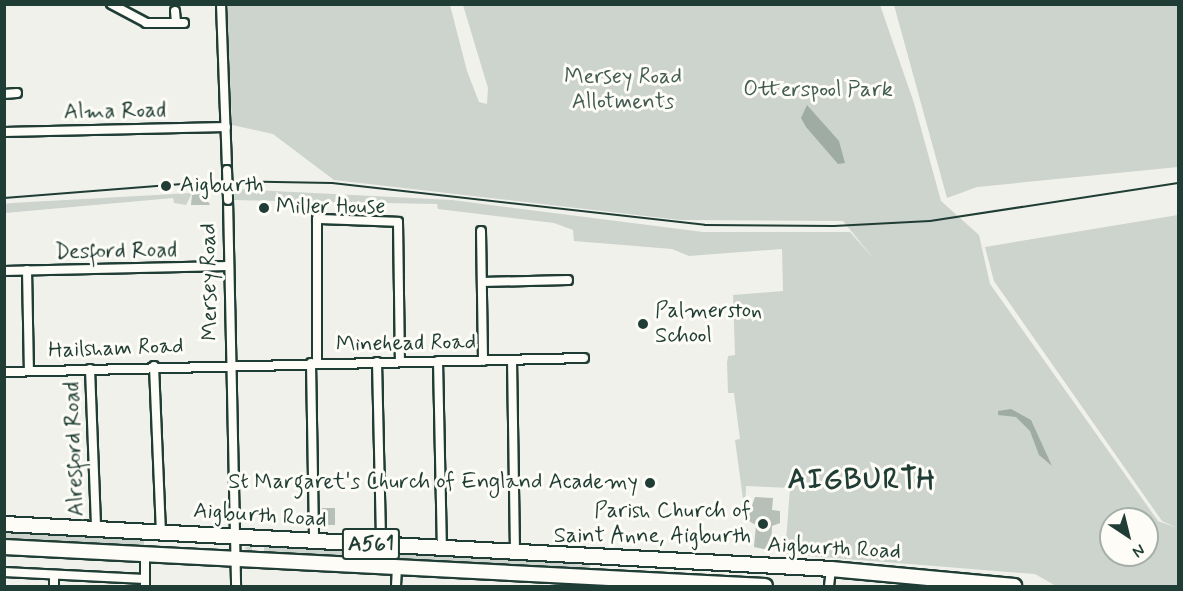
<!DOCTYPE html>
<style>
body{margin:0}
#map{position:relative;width:1183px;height:591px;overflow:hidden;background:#f0f1eb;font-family:Mynerve,sans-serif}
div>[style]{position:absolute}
.green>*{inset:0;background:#cdd3cd}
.water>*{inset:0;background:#9faca4}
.building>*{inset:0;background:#b6bfb8}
.roads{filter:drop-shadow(2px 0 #1f3d34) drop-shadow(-2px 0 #1f3d34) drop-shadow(0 2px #1f3d34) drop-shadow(0 -2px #1f3d34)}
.street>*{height:8px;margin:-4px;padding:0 4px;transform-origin:4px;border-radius:4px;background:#fdfcf7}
.highway>*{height:14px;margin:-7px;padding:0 7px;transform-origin:7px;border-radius:7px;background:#fdfcf7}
.rail>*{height:2px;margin:-1px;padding:0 1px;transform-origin:1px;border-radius:1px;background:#1f3d34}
.bridges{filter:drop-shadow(2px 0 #1f3d34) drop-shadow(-2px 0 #1f3d34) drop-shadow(0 2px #1f3d34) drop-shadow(0 -2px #1f3d34)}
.street-bridge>*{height:8px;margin:-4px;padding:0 4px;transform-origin:4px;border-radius:4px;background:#fdfcf7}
.dots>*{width:16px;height:16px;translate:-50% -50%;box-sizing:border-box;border:3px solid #fdfcf7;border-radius:50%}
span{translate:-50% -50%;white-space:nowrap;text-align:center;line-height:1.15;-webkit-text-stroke:6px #fdfcf7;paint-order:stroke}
.shield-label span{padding:2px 4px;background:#fdfcf7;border:2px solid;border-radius:4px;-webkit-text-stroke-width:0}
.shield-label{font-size:21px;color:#1f3d34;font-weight:700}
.park-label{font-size:22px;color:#425b53}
.street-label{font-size:22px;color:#1f3d34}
.poi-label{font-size:22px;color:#1f3d34}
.left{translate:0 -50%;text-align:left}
.right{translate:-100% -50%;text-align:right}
.district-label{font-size:28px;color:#1f3d34;font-weight:700;letter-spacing:1.5px}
.frame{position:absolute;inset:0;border:6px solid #1f3d34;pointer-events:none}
.north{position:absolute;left:1099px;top:507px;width:60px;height:60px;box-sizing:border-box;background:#fdfcf7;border:2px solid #a4b0a9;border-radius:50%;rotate:145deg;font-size:16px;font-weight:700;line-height:24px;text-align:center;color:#1f3d34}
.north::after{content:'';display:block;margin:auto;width:21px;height:27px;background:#1f3d34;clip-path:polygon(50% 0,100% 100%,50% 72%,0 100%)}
</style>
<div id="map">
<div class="green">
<i style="clip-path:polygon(evenodd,227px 5px,450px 5px,467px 71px,479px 102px,487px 104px,488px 88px,463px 5px,880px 5px,914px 103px,941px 201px,979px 235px,990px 284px,1158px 521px,1177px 528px,1162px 521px,994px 281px,985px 247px,1178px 215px,1178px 586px,1056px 586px,1035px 574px,785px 554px,790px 488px,746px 486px,745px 513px,735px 440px,740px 439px,734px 393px,728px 393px,727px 363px,728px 356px,735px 355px,733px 295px,783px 291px,782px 249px,689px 256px,672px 249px,574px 241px,573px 230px,554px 223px,438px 209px,437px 204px,234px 200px,235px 189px,452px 200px,703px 232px,850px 232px,874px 259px,843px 221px,680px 220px,334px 180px,273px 134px,232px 125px,227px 5px,1111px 519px,1147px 519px,1147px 555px,1111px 555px,1111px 519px)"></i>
<i style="clip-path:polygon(894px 5px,1178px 5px,1178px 167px,977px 187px,947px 198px)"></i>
<i style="clip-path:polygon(192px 193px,186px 205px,174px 203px,173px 198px,5px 213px,5px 204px,12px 203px)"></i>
<i style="clip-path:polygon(4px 530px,144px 540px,144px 550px,5px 542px)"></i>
<i style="clip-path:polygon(264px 544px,590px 565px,590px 575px,311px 557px,256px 552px,264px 551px,264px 546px,252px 546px,252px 552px,244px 548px,252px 545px)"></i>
</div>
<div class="water">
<i style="clip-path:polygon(807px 105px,839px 141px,845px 163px,838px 164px,806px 127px,801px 118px)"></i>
<i style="clip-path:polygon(1011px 409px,1031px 420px,1052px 466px,1039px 455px,1030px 431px,1016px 417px,998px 415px,998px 411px)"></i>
</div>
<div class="building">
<i style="clip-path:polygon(203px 193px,210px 205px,191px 205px,192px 195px)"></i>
<i style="clip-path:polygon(755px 497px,773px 498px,772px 510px,780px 511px,780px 523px,772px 526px,771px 547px,764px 549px,754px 547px,756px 525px,747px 520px)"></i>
<i style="clip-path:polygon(322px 508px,335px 508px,335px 525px,323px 525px)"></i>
</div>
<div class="roads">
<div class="street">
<i style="left:111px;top:4px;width:40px;rotate:28deg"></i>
<i style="left:146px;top:23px;width:38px"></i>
<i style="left:221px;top:4px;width:166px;rotate:87.9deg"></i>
<i style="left:175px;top:11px;width:12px;rotate:85deg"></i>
<i style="left:4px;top:94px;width:13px;rotate:-4deg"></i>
<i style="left:4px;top:132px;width:222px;rotate:-1.3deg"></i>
<i style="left:228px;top:200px;width:386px;rotate:88.8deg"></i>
<i style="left:481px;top:231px;width:130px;rotate:89.1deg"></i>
<i style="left:27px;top:270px;width:101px;rotate:88.9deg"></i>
<i style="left:4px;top:271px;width:224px;rotate:-1.3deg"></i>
<i style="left:482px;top:282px;width:86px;rotate:-1.3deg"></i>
<i style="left:512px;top:360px;width:191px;rotate:89.1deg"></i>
<i style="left:438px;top:361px;width:186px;rotate:88.8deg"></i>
<i style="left:377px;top:362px;width:182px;rotate:88.7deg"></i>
<i style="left:311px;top:363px;width:177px;rotate:89deg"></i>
<i style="left:317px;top:363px;width:144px;rotate:-90deg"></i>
<i style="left:317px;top:219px;width:81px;rotate:2.1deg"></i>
<i style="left:398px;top:222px;width:139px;rotate:89.2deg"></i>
<i style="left:154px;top:366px;width:164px;rotate:87.6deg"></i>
<i style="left:90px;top:369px;width:159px;rotate:87.8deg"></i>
<i style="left:4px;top:372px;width:580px;rotate:-1.38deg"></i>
<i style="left:145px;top:556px;width:30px;rotate:90deg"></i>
<i style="left:4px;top:572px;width:141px;rotate:2.8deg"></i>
<i style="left:54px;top:576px;width:10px;rotate:90deg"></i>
<i style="left:396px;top:586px;width:20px;rotate:-87deg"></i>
<i style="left:829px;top:586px;width:17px;rotate:-83deg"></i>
</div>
<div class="highway">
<i style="left:4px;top:524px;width:828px;rotate:3.11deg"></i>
<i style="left:831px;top:569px;width:184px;rotate:5.3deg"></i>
<i style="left:4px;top:547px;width:762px;rotate:2.93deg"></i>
</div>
</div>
<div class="rail">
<i style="left:4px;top:198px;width:217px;rotate:-4.5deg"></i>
<i style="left:220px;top:181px;width:112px;rotate:1deg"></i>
<i style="left:332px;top:183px;width:375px;rotate:6.4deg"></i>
<i style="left:705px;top:225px;width:129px;rotate:0.4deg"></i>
<i style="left:834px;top:226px;width:96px;rotate:-3deg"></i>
<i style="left:930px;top:221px;width:251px;rotate:-8.7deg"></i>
</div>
<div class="bridges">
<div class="street-bridge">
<i style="left:227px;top:170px;width:30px;rotate:88deg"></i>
</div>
</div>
<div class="dots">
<i style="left:166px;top:186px;background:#1f3d34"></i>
<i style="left:264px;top:208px;background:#1f3d34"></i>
<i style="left:643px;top:324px;background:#1f3d34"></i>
<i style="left:650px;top:483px;background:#1f3d34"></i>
<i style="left:763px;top:524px;background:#1f3d34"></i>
</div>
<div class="shield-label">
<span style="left:371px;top:544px">A561</span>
</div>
<div class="park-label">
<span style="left:623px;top:90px">Mersey Road<br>Allotments</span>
<span style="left:818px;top:91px">Otterspool Park</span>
</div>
<div class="street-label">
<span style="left:115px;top:112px;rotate:-1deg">Alma Road</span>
<span style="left:116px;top:252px;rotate:-1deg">Desford Road</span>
<span style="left:210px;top:282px;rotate:-91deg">Mersey Road</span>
<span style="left:406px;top:344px;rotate:-1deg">Minehead Road</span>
<span style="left:116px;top:349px;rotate:-2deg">Hailsham Road</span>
<span style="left:75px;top:449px;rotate:-92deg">Alresford Road</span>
<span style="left:260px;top:516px;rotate:4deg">Aigburth Road</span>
<span style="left:834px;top:549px;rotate:3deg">Aigburth Road</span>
</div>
<div class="poi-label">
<span class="left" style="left:180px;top:186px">Aigburth</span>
<span class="left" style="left:276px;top:208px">Miller House</span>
<span class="left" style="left:655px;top:324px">Palmerston<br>School</span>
<span class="right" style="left:638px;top:483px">St Margaret's Church of England Academy</span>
<span class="right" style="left:751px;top:524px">Parish Church of<br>Saint Anne, Aigburth</span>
</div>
<div class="district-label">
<span style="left:862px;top:481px">AIGBURTH</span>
</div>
<div class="frame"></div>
<div class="north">N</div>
</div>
